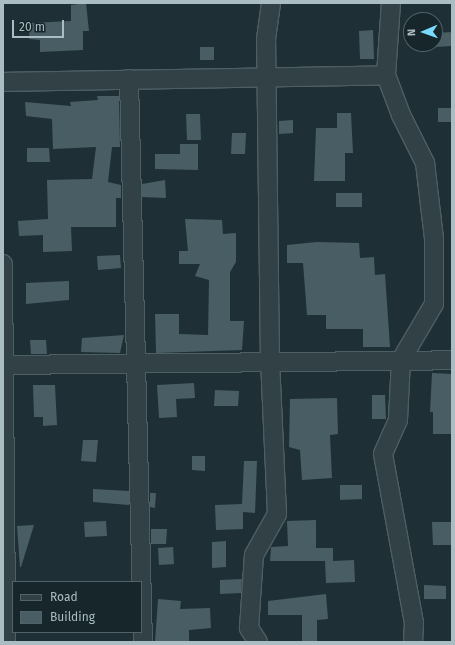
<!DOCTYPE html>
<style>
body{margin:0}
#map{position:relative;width:455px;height:645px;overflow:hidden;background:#1e3035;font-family:"Fira Sans",sans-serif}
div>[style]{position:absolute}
.building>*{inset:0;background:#485e64}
.roads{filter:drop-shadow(1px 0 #4e5f64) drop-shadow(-1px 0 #4e5f64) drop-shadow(0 1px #4e5f64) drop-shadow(0 -1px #4e5f64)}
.minor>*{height:18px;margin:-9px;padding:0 9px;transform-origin:9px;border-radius:9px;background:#314146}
span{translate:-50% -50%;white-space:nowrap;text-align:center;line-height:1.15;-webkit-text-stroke:3px #17262a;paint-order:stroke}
.frame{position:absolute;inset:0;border:4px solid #aabdc3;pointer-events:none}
.legend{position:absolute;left:12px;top:581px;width:130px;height:52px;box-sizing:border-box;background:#17262a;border:1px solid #526267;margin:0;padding:5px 7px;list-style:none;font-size:12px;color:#aabdc3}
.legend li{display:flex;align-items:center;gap:8px;height:20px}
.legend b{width:20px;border:1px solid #526267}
.north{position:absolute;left:403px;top:12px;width:40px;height:40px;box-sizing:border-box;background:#17262a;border:1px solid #526267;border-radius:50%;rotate:268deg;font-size:11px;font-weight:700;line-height:16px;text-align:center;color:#aabdc3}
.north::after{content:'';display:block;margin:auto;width:14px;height:18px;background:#78dbfb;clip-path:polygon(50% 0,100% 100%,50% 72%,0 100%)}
.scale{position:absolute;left:12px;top:20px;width:52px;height:18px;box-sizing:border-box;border:2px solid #aabdc3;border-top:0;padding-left:5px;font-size:12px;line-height:14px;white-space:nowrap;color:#aabdc3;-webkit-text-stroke:3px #17262a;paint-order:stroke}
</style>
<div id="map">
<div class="building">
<i style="clip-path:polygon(86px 3px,89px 31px,83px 31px,83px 50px,40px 52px,40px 40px,29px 39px,30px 23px,71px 21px,71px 5px)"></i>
<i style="clip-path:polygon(373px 30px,374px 59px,360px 59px,359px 31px)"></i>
<i style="clip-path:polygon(452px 32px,452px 46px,435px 47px,435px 33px)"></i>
<i style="clip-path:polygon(200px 47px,214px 47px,214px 60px,200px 60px)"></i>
<i style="clip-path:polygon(97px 96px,119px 96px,120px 147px,112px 147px,108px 182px,121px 185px,121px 198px,116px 198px,116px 227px,71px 227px,72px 251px,43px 252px,43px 235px,19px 236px,18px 221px,48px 219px,47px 180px,92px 179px,96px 147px,53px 149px,52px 119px,26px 116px,25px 102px,71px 106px,70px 102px,98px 100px)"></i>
<i style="clip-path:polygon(438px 108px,452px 108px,452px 122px,438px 122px)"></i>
<i style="clip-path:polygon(337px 113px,351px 113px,353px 153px,345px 153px,345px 181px,314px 181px,316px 128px,337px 128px)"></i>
<i style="clip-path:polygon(186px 114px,200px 114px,201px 140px,187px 140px)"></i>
<i style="clip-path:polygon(293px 120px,293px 133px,279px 134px,279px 121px)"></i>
<i style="clip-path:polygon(232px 133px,246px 133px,245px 154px,231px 154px)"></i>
<i style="clip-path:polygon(180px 144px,198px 144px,198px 170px,155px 169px,155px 154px,180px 154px)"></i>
<i style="clip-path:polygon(27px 148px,49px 148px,50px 162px,27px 162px)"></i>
<i style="clip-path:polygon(165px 180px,166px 198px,142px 197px,142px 184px)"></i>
<i style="clip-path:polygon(336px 193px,362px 193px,362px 207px,336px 207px)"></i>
<i style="clip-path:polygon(185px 219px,222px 220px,223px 234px,236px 233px,236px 262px,230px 272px,230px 321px,244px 321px,242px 350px,156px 353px,155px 314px,179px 314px,179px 334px,208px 335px,209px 280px,195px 276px,200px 264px,179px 264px,179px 251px,188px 251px)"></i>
<i style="clip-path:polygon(317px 242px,359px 243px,360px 258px,374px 257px,375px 275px,385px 274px,390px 347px,363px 347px,363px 329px,326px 329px,326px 315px,307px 315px,303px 263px,287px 263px,287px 245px)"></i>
<i style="clip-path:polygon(120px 255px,121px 268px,98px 270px,97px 256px)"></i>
<i style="clip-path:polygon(69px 281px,69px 300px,26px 304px,26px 283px)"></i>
<i style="clip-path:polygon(124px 335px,120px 353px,81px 352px,82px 338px)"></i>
<i style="clip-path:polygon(30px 340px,46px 340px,47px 354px,31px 354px)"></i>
<i style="clip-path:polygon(432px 373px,452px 374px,452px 434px,433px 434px,433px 412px,430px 412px)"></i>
<i style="clip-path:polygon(194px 383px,195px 398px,176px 399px,177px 417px,159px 418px,157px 385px)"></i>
<i style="clip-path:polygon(33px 385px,55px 385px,57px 425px,43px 426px,43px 417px,34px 417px)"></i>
<i style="clip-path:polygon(215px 390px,239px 391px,238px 406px,214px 406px)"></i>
<i style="clip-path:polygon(372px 395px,385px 395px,386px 419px,372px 419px)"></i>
<i style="clip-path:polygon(337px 398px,338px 434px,330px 435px,332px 478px,302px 480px,300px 450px,289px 447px,290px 399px)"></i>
<i style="clip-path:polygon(83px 440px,98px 440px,96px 462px,81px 461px)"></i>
<i style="clip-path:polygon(192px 456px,205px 456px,205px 471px,192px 470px)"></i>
<i style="clip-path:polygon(244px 461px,257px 461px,255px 513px,243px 512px,243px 529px,216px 530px,215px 505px,242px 504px)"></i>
<i style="clip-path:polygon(340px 485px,362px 485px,362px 499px,340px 500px)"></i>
<i style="clip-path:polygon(93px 489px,129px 491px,129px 505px,93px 502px)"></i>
<i style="clip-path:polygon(150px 493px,156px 493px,155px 508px,150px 507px)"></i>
<i style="clip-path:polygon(316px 520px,316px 548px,333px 548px,333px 561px,354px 560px,355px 582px,326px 583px,325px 561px,270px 561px,271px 547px,288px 546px,287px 521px)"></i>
<i style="clip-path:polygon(106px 521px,107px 536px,85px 537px,84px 522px)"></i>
<i style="clip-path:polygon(432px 522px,452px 522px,452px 545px,433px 545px)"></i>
<i style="clip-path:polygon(34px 525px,21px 567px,20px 567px,17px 526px)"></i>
<i style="clip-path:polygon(151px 529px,167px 529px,166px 544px,151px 544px)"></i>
<i style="clip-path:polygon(226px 541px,226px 567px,212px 568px,212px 542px)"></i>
<i style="clip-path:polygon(173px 547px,174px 564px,159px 565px,158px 548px)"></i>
<i style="clip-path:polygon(242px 579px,241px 593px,220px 594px,220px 580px)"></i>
<i style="clip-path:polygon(424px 585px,446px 586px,446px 599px,424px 599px)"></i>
<i style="clip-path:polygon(326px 594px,328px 619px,317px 620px,317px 642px,302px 642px,302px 615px,268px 615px,268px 601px)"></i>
<i style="clip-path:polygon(158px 599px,181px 601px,180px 609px,210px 608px,211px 628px,189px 630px,189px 642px,155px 642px)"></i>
</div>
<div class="roads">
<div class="minor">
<i style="left:391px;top:3px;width:72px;rotate:94deg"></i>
<i style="left:386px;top:75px;width:43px;rotate:69.4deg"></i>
<i style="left:401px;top:115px;width:54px;rotate:63.4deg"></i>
<i style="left:425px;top:163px;width:77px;rotate:83.2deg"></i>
<i style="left:434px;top:239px;width:65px;rotate:90deg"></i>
<i style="left:434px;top:304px;width:65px;rotate:120.5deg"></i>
<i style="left:401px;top:360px;width:60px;rotate:92.9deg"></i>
<i style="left:398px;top:420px;width:37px;rotate:114deg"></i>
<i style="left:383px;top:454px;width:172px;rotate:79.6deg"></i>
<i style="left:414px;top:623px;width:19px;rotate:93deg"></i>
<i style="left:129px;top:79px;width:563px;rotate:88.58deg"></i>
<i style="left:3px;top:82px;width:383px;rotate:-1deg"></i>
<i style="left:3px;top:264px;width:378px;rotate:89.5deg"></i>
<i style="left:3px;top:365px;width:449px;rotate:-0.6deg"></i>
<i style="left:258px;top:642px;width:17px;rotate:-123deg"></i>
<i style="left:249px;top:628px;width:73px;rotate:-86.1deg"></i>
<i style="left:254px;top:555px;width:47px;rotate:-60.7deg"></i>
<i style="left:277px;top:514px;width:152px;rotate:-92.6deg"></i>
<i style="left:270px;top:362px;width:323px;rotate:-90.7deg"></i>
<i style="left:266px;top:39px;width:36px;rotate:-82deg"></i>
</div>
</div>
<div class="frame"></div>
<ul class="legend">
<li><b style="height:5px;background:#314146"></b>Road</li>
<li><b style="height:11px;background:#485e64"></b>Building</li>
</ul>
<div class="north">N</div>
<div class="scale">20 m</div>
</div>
